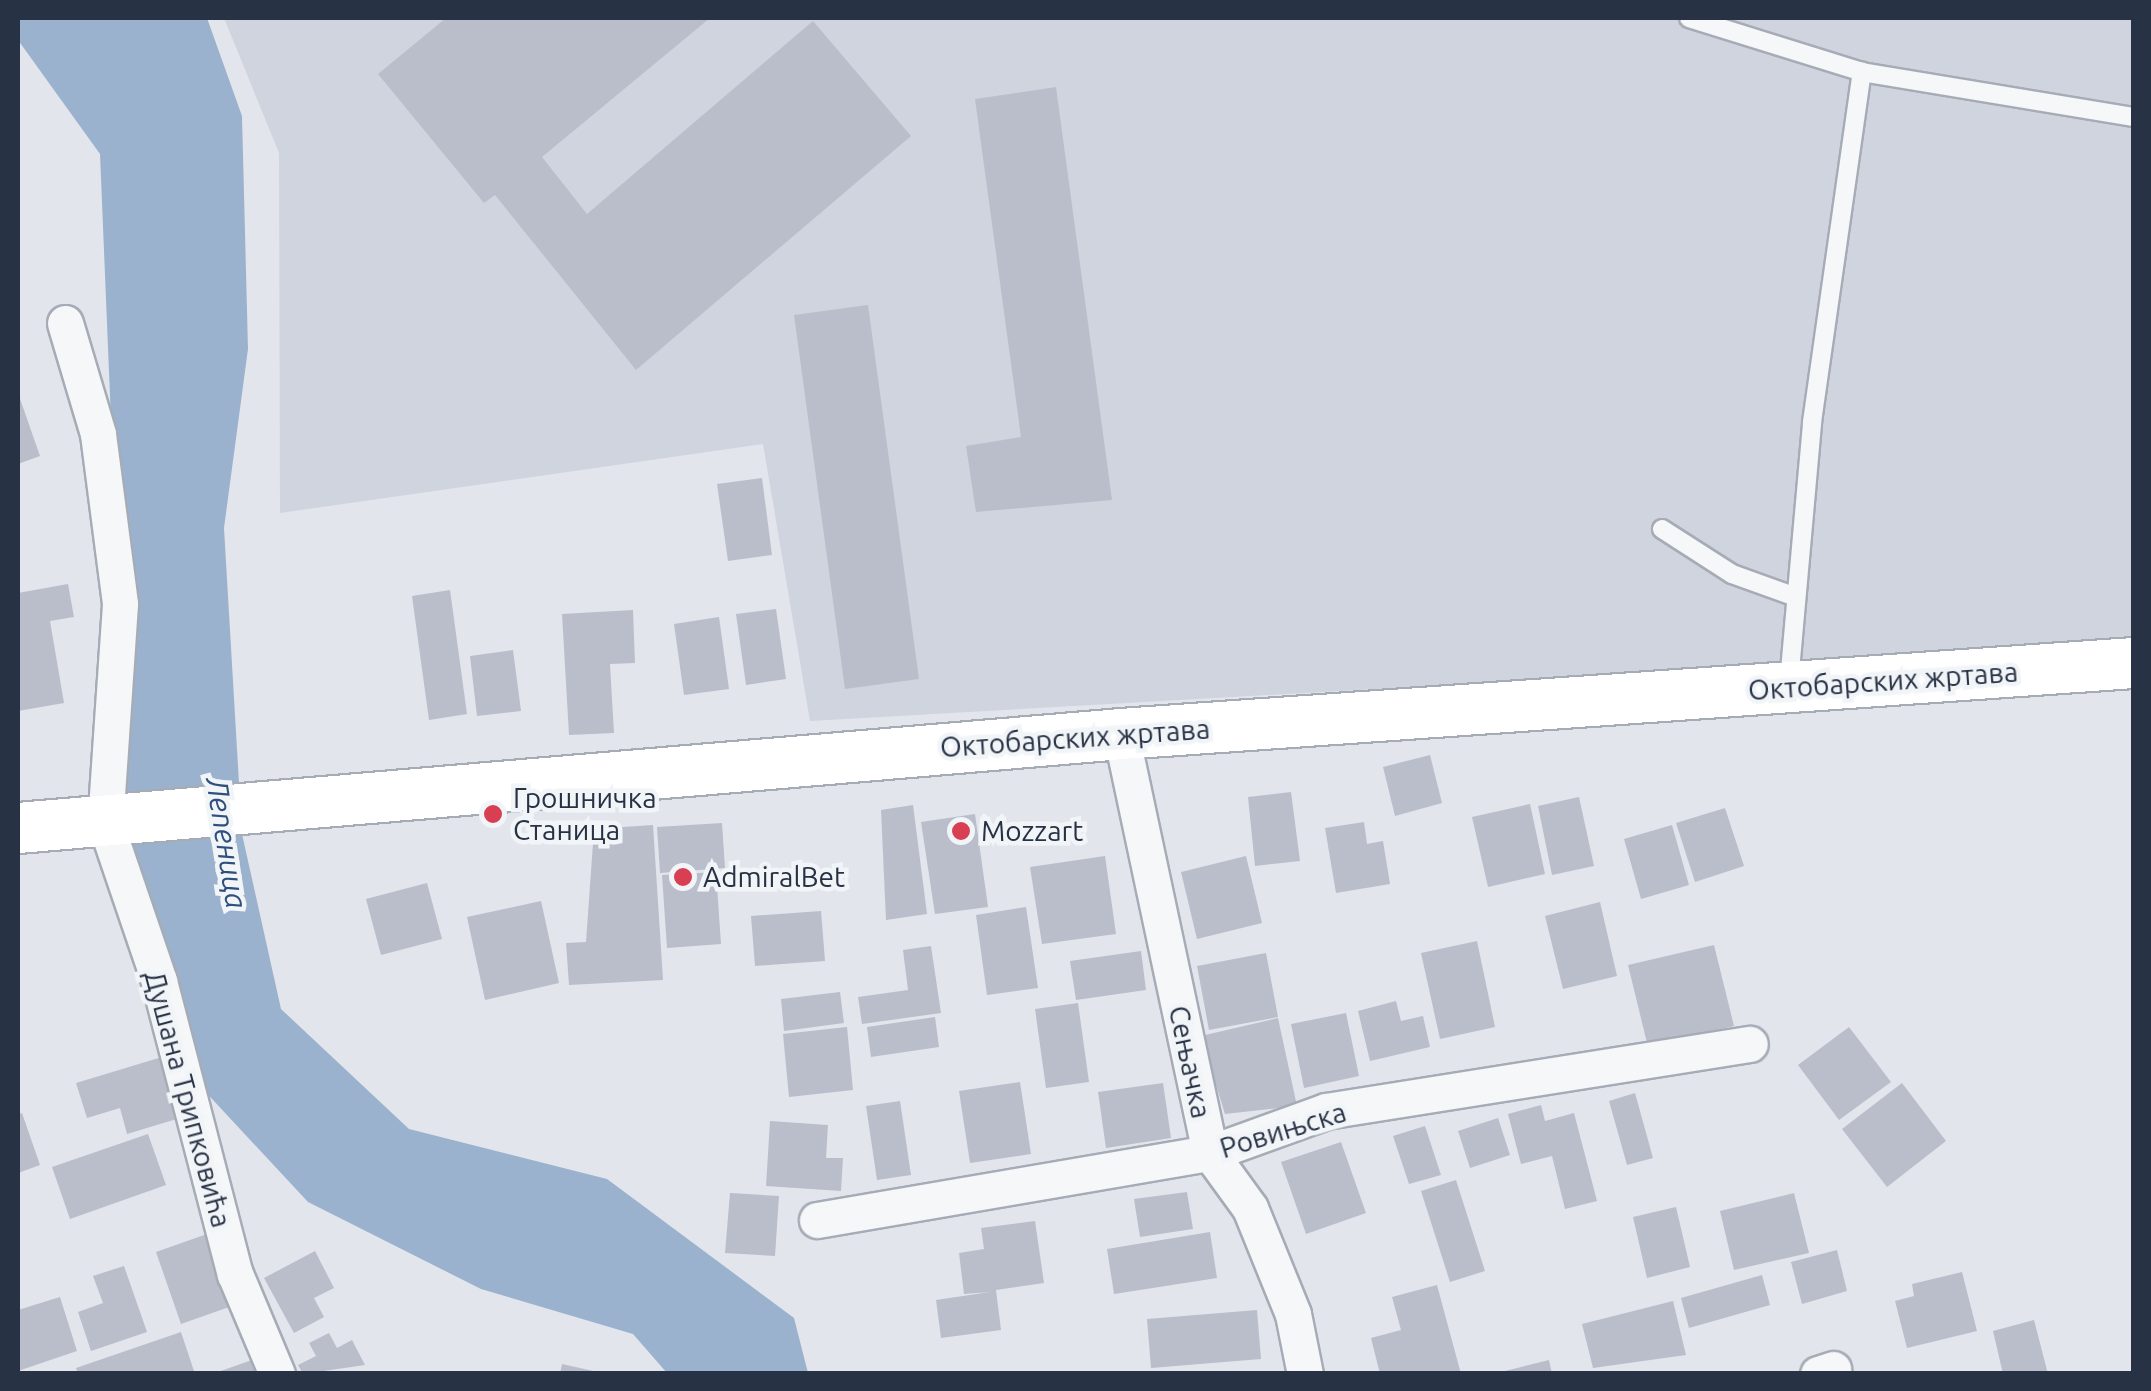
<!DOCTYPE html>
<meta charset="utf-8">
<style>
body{margin:0}
#map{position:relative;width:2151px;height:1391px;overflow:hidden;background:#e2e5eb;font-family:Ubuntu,sans-serif}
div>[style]{position:absolute}
.built>*{inset:0;background:#d0d4de}
.water>*{inset:0;background:#9bb2ce}
.building>*{inset:0;background:#b9beca}
.roads{filter:drop-shadow(2px 0 #a6acb6) drop-shadow(-2px 0 #a6acb6) drop-shadow(0 2px #a6acb6) drop-shadow(0 -2px #a6acb6)}
.lane>*{height:18px;margin:-9px;padding:0 9px;transform-origin:9px;border-radius:9px;background:#f5f7f9}
.street>*{height:35px;margin:-17.5px;padding:0 17.5px;transform-origin:17.5px;border-radius:17.5px;background:#f5f7f9}
.secondary>*{height:50px;margin:-25px;padding:0 25px;transform-origin:25px;border-radius:25px;background:#fff}
.dots>*{width:28px;height:28px;translate:-50% -50%;box-sizing:border-box;border:5px solid #f2f5f8;border-radius:50%}
span{translate:-50% -50%;white-space:nowrap;text-align:center;line-height:1.15;-webkit-text-stroke:9px #f2f5f8;paint-order:stroke}
.street-label{font-size:28px;color:#283245}
.poi-label{font-size:28px;color:#283245}
.left{translate:0 -50%;text-align:left}
.water-label{font-size:30px;color:#2f507c;font-style:italic}
.frame{position:absolute;inset:0;border:20px solid #283245;pointer-events:none}
</style>
<div id="map">
<div class="built">
<i style="clip-path:polygon(224px 18px,2133px 18px,2133px 646px,810px 721px,763px 444px,280px 513px,279px 153px)"></i>
</div>
<div class="water">
<i style="clip-path:polygon(18px 18px,207px 18px,242px 116px,248px 349px,224px 528px,242px 834px,281px 1009px,409px 1129px,607px 1179px,794px 1318px,808px 1373px,667px 1373px,633px 1334px,481px 1289px,308px 1202px,200px 1086px,129px 855px,100px 154px,18px 40px)"></i>
</div>
<div class="building">
<i style="clip-path:polygon(446px 18px,710px 18px,542px 157px,587px 214px,813px 21px,911px 136px,636px 370px,495px 195px,484px 203px,378px 74px)"></i>
<i style="clip-path:polygon(1056px 87px,1112px 500px,976px 512px,966px 446px,1021px 437px,975px 99px)"></i>
<i style="clip-path:polygon(868px 305px,919px 679px,845px 689px,794px 315px)"></i>
<i style="clip-path:polygon(18px 393px,40px 456px,18px 464px)"></i>
<i style="clip-path:polygon(762px 478px,772px 555px,728px 561px,717px 484px)"></i>
<i style="clip-path:polygon(68px 584px,74px 617px,50px 621px,64px 703px,18px 711px,18px 593px)"></i>
<i style="clip-path:polygon(450px 590px,467px 714px,429px 720px,412px 596px)"></i>
<i style="clip-path:polygon(776px 609px,786px 679px,746px 685px,736px 614px)"></i>
<i style="clip-path:polygon(633px 610px,635px 663px,610px 664px,614px 733px,569px 735px,562px 614px)"></i>
<i style="clip-path:polygon(719px 617px,729px 689px,684px 695px,674px 624px)"></i>
<i style="clip-path:polygon(513px 650px,521px 711px,477px 716px,470px 656px)"></i>
<i style="clip-path:polygon(1430px 755px,1442px 803px,1395px 816px,1383px 767px)"></i>
<i style="clip-path:polygon(1291px 792px,1300px 861px,1255px 866px,1248px 797px)"></i>
<i style="clip-path:polygon(1579px 797px,1594px 866px,1552px 875px,1538px 806px)"></i>
<i style="clip-path:polygon(1530px 804px,1545px 874px,1488px 887px,1472px 817px)"></i>
<i style="clip-path:polygon(913px 805px,927px 914px,886px 920px,881px 810px)"></i>
<i style="clip-path:polygon(1725px 808px,1744px 866px,1695px 882px,1676px 823px)"></i>
<i style="clip-path:polygon(975px 814px,988px 907px,935px 914px,921px 822px)"></i>
<i style="clip-path:polygon(1364px 822px,1367px 844px,1383px 841px,1390px 884px,1336px 893px,1325px 828px)"></i>
<i style="clip-path:polygon(722px 823px,725px 868px,660px 873px,657px 827px)"></i>
<i style="clip-path:polygon(653px 825px,663px 980px,569px 985px,566px 943px,586px 942px,594px 829px)"></i>
<i style="clip-path:polygon(1672px 825px,1689px 885px,1641px 899px,1624px 839px)"></i>
<i style="clip-path:polygon(1105px 856px,1116px 934px,1042px 944px,1030px 867px)"></i>
<i style="clip-path:polygon(1246px 856px,1262px 923px,1197px 939px,1181px 872px)"></i>
<i style="clip-path:polygon(716px 872px,721px 944px,667px 948px,662px 875px)"></i>
<i style="clip-path:polygon(427px 883px,442px 939px,381px 955px,366px 899px)"></i>
<i style="clip-path:polygon(541px 901px,559px 983px,485px 1000px,467px 917px)"></i>
<i style="clip-path:polygon(1600px 902px,1617px 976px,1563px 989px,1545px 916px)"></i>
<i style="clip-path:polygon(1026px 907px,1038px 988px,987px 995px,976px 915px)"></i>
<i style="clip-path:polygon(821px 911px,825px 961px,755px 966px,751px 916px)"></i>
<i style="clip-path:polygon(1477px 941px,1495px 1027px,1440px 1039px,1421px 953px)"></i>
<i style="clip-path:polygon(1714px 945px,1734px 1026px,1648px 1047px,1628px 965px)"></i>
<i style="clip-path:polygon(931px 946px,941px 1013px,862px 1024px,858px 997px,908px 990px,903px 950px)"></i>
<i style="clip-path:polygon(1141px 951px,1146px 990px,1076px 1000px,1070px 961px)"></i>
<i style="clip-path:polygon(1266px 953px,1278px 1017px,1209px 1030px,1197px 966px)"></i>
<i style="clip-path:polygon(840px 992px,844px 1023px,784px 1031px,781px 999px)"></i>
<i style="clip-path:polygon(1396px 1001px,1401px 1021px,1423px 1016px,1430px 1047px,1370px 1061px,1358px 1011px)"></i>
<i style="clip-path:polygon(1078px 1003px,1089px 1082px,1046px 1088px,1035px 1009px)"></i>
<i style="clip-path:polygon(1346px 1013px,1359px 1076px,1304px 1088px,1291px 1024px)"></i>
<i style="clip-path:polygon(935px 1017px,939px 1047px,871px 1057px,867px 1027px)"></i>
<i style="clip-path:polygon(1278px 1018px,1297px 1106px,1225px 1114px,1201px 1036px)"></i>
<i style="clip-path:polygon(847px 1027px,853px 1090px,789px 1097px,783px 1034px)"></i>
<i style="clip-path:polygon(1849px 1027px,1891px 1082px,1839px 1120px,1798px 1065px)"></i>
<i style="clip-path:polygon(162px 1057px,180px 1118px,127px 1134px,120px 1108px,87px 1118px,76px 1083px)"></i>
<i style="clip-path:polygon(1020px 1082px,1031px 1154px,970px 1163px,959px 1091px)"></i>
<i style="clip-path:polygon(1163px 1083px,1171px 1138px,1106px 1148px,1098px 1092px)"></i>
<i style="clip-path:polygon(1902px 1083px,1946px 1141px,1887px 1187px,1842px 1129px)"></i>
<i style="clip-path:polygon(1635px 1093px,1653px 1158px,1627px 1165px,1609px 1101px)"></i>
<i style="clip-path:polygon(900px 1101px,911px 1175px,877px 1180px,866px 1106px)"></i>
<i style="clip-path:polygon(1541px 1105px,1545px 1121px,1574px 1113px,1597px 1201px,1565px 1209px,1552px 1156px,1521px 1164px,1508px 1114px)"></i>
<i style="clip-path:polygon(22px 1113px,40px 1165px,18px 1173px,18px 1114px)"></i>
<i style="clip-path:polygon(1498px 1118px,1510px 1155px,1470px 1168px,1458px 1131px)"></i>
<i style="clip-path:polygon(770px 1121px,828px 1125px,826px 1158px,843px 1158px,841px 1191px,766px 1186px)"></i>
<i style="clip-path:polygon(1425px 1126px,1441px 1175px,1409px 1184px,1393px 1136px)"></i>
<i style="clip-path:polygon(148px 1134px,166px 1185px,70px 1219px,52px 1167px)"></i>
<i style="clip-path:polygon(1341px 1142px,1366px 1213px,1306px 1234px,1281px 1162px)"></i>
<i style="clip-path:polygon(1456px 1180px,1485px 1271px,1450px 1282px,1421px 1191px)"></i>
<i style="clip-path:polygon(1187px 1192px,1193px 1229px,1140px 1237px,1134px 1199px)"></i>
<i style="clip-path:polygon(730px 1193px,779px 1196px,775px 1256px,725px 1253px)"></i>
<i style="clip-path:polygon(1794px 1193px,1809px 1253px,1734px 1270px,1720px 1211px)"></i>
<i style="clip-path:polygon(1676px 1207px,1690px 1267px,1647px 1278px,1633px 1217px)"></i>
<i style="clip-path:polygon(1035px 1221px,1044px 1283px,996px 1290px,1001px 1330px,941px 1338px,936px 1300px,990px 1292px,964px 1294px,959px 1253px,984px 1249px,981px 1228px)"></i>
<i style="clip-path:polygon(1210px 1232px,1217px 1278px,1114px 1294px,1107px 1249px)"></i>
<i style="clip-path:polygon(207px 1234px,232px 1306px,181px 1324px,156px 1252px)"></i>
<i style="clip-path:polygon(1837px 1250px,1847px 1291px,1802px 1304px,1791px 1262px)"></i>
<i style="clip-path:polygon(315px 1251px,334px 1288px,314px 1298px,324px 1317px,294px 1333px,264px 1278px)"></i>
<i style="clip-path:polygon(124px 1266px,147px 1332px,91px 1351px,78px 1312px,103px 1303px,93px 1276px)"></i>
<i style="clip-path:polygon(1962px 1272px,1977px 1331px,1907px 1348px,1895px 1301px,1914px 1296px,1912px 1284px)"></i>
<i style="clip-path:polygon(1762px 1275px,1770px 1305px,1689px 1328px,1681px 1298px)"></i>
<i style="clip-path:polygon(1437px 1285px,1461px 1374px,1380px 1374px,1371px 1338px,1401px 1330px,1392px 1297px)"></i>
<i style="clip-path:polygon(60px 1297px,77px 1351px,18px 1371px,18px 1310px)"></i>
<i style="clip-path:polygon(1673px 1301px,1686px 1355px,1593px 1368px,1582px 1324px)"></i>
<i style="clip-path:polygon(1257px 1310px,1261px 1359px,1151px 1368px,1147px 1319px)"></i>
<i style="clip-path:polygon(2034px 1320px,2048px 1374px,2003px 1374px,1993px 1331px)"></i>
<i style="clip-path:polygon(181px 1332px,195px 1374px,78px 1374px,76px 1368px)"></i>
<i style="clip-path:polygon(329px 1333px,337px 1348px,352px 1340px,365px 1365px,303px 1374px,298px 1365px,316px 1356px,309px 1343px)"></i>
<i style="clip-path:polygon(252px 1360px,257px 1374px,215px 1374px,215px 1373px)"></i>
<i style="clip-path:polygon(1549px 1360px,1552px 1374px,1502px 1374px,1501px 1372px)"></i>
<i style="clip-path:polygon(562px 1364px,598px 1372px,598px 1374px,560px 1374px)"></i>
</div>
<div class="roads">
<div class="lane">
<i style="left:1689px;top:18px;width:181px;rotate:17.3deg"></i>
<i style="left:1862px;top:72px;width:276px;rotate:9.4deg"></i>
<i style="left:1662px;top:529px;width:83px;rotate:32.7deg"></i>
<i style="left:1732px;top:574px;width:68px;rotate:19.8deg"></i>
<i style="left:1789px;top:682px;width:261px;rotate:-84.9deg"></i>
<i style="left:1812px;top:422px;width:354px;rotate:-81.9deg"></i>
</div>
<div class="street">
<i style="left:65px;top:323px;width:116px;rotate:73.4deg"></i>
<i style="left:98px;top:434px;width:171px;rotate:82.6deg"></i>
<i style="left:120px;top:604px;width:219px;rotate:93.9deg"></i>
<i style="left:105px;top:822px;width:168px;rotate:71.2deg"></i>
<i style="left:159px;top:981px;width:303px;rotate:75.5deg"></i>
<i style="left:235px;top:1274px;width:108px;rotate:67.2deg"></i>
<i style="left:1121px;top:734px;width:428px;rotate:78deg"></i>
<i style="left:1210px;top:1153px;width:68px;rotate:54deg"></i>
<i style="left:1250px;top:1208px;width:114px;rotate:67.9deg"></i>
<i style="left:1293px;top:1314px;width:61px;rotate:78.7deg"></i>
<i style="left:817px;top:1220px;width:399px;rotate:-9.7deg"></i>
<i style="left:1210px;top:1153px;width:123px;rotate:-19.9deg"></i>
<i style="left:1326px;top:1111px;width:429px;rotate:-9deg"></i>
<i style="left:1818px;top:1374px;width:16px;rotate:-18deg"></i>
</div>
<div class="secondary">
<i style="left:18px;top:828px;width:1107px;rotate:-4.87deg"></i>
<i style="left:1121px;top:734px;width:1015px;rotate:-4.01deg"></i>
</div>
</div>
<div class="dots">
<i style="left:493px;top:814px;background:#d93f53"></i>
<i style="left:961px;top:831px;background:#d93f53"></i>
<i style="left:683px;top:877px;background:#d93f53"></i>
</div>
<div class="street-label">
<span style="left:1883px;top:681px;rotate:-4deg">Октобарских жртава</span>
<span style="left:1075px;top:738px;rotate:-4deg">Октобарских жртава</span>
<span style="left:1190px;top:1062px;rotate:78deg">Сењачка</span>
<span style="left:188px;top:1099px;rotate:75deg">Душана Трипковића</span>
<span style="left:1283px;top:1130px;rotate:-17deg">Ровињска</span>
</div>
<div class="poi-label">
<span class="left" style="left:513px;top:814px">Грошничка<br>Станица</span>
<span class="left" style="left:981px;top:831px">Mozzart</span>
<span class="left" style="left:703px;top:877px">AdmiralBet</span>
</div>
<div class="water-label">
<span style="left:227px;top:843px;rotate:81deg">Лепеница</span>
</div>
<div class="frame"></div>
</div>
